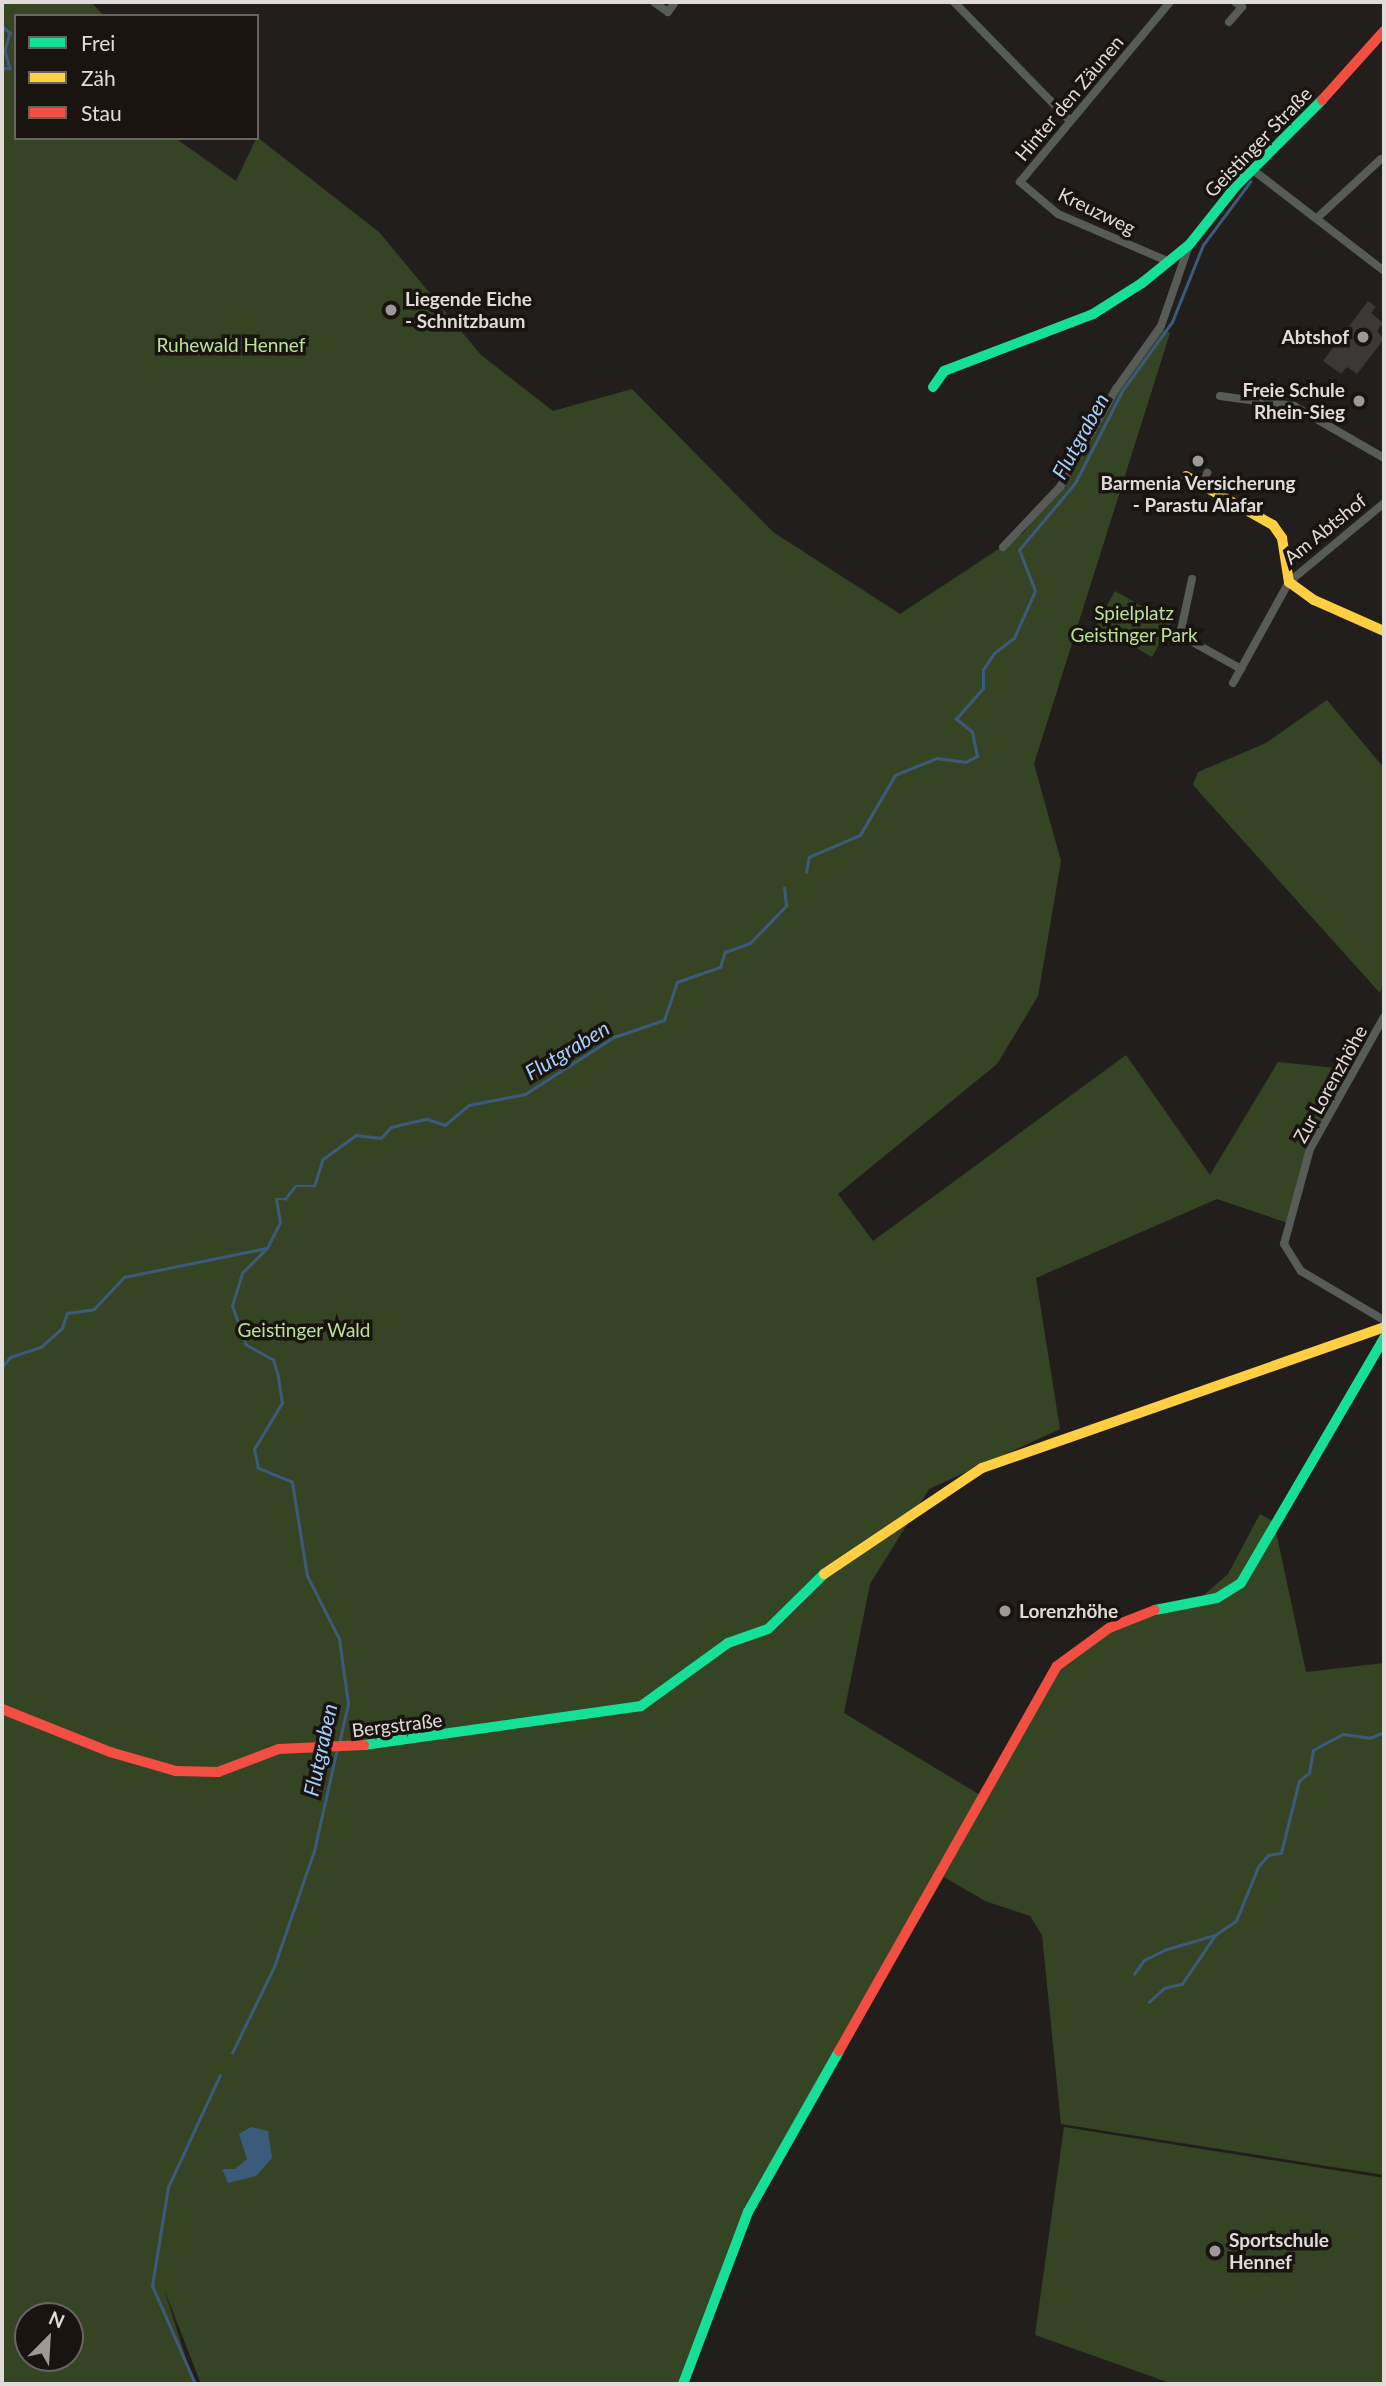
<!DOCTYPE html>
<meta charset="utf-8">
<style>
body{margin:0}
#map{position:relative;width:1386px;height:2386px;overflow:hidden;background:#221e1c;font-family:Lato,sans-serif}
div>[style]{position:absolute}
.green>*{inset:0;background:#354524}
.water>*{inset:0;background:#3c5b7c}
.stream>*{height:2.5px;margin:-1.25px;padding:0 1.25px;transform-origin:1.25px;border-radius:1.25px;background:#3c5b7c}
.building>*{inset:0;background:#3b3837}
.street>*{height:8px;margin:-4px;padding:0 4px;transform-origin:4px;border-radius:4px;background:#585c58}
.fast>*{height:10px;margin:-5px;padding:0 5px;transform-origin:5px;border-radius:5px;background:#16e098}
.slow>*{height:10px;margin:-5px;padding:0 5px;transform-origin:5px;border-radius:5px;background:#ffcf43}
.jam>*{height:10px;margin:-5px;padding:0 5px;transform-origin:5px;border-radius:5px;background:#f24e42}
.dots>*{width:19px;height:19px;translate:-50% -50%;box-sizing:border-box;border:4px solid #1a1411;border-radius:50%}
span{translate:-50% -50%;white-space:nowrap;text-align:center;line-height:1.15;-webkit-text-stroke:7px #1a1411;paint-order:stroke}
.street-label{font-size:19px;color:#e0dbd9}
.poi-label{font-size:19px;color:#e0dbd9;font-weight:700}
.left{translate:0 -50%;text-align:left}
.right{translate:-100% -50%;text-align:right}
.park-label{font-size:19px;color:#bbe099}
.water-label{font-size:21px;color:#a3cefd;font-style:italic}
.frame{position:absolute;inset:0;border:4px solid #e0dbd9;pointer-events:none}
.legend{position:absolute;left:14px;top:14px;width:245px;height:126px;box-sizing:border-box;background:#1a1411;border:2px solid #696461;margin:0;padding:9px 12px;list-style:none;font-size:21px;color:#e0dbd9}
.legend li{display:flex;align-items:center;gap:14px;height:35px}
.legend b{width:35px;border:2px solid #696461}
.north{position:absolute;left:14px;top:2302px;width:70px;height:70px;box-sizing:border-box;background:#1a1411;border:2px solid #696461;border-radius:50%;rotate:24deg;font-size:19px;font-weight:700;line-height:28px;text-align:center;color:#e0dbd9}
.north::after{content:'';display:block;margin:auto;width:24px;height:32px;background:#9e9997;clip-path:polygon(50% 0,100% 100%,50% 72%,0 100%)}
</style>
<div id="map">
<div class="green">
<i style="clip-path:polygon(evenodd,2px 2px,91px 2px,104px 16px,16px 16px,16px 138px,175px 138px,236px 181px,257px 137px,379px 232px,481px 355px,553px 411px,632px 389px,773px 532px,900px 614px,1023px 533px,1060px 488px,1116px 389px,1160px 328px,1170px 333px,1034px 764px,1061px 861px,1038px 996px,997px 1064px,838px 1194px,873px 1241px,1126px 1055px,1210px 1175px,1278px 1062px,1355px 1070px,1310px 1149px,1288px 1223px,1217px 1199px,1036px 1278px,1060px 1429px,929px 1489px,870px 1584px,844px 1713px,985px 1798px,1039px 1694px,1082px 1642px,1198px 1600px,1228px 1574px,1260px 1514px,1274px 1522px,1306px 1672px,1384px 1663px,1384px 2175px,1061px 2124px,1042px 1935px,1030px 1916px,985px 1901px,944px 1877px,748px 2212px,682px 2384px,201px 2384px,164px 2289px,194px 2384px,2px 2384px,2px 2px,28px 2316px,70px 2316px,70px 2358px,28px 2358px,28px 2316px)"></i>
<i style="clip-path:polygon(1115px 591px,1171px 623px,1152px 657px,1096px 625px)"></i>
<i style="clip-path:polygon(1327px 700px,1384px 768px,1384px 981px,1380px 993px,1193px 785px,1198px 772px,1266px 743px)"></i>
<i style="clip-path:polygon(1064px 2127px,1384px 2178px,1384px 2384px,1173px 2384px,1035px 2335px)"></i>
</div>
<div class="water">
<i style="clip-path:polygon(251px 2127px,268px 2131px,272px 2158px,256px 2176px,228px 2183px,222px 2169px,235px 2169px,247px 2159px,239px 2134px)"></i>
</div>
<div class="stream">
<i style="left:2px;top:26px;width:11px;rotate:41deg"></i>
<i style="left:10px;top:33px;width:19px;rotate:106deg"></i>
<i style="left:5px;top:51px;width:18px;rotate:74deg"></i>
<i style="left:10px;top:68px;width:8px;rotate:173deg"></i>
<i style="left:806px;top:872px;width:15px;rotate:-79deg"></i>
<i style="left:809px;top:857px;width:56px;rotate:-23.3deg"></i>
<i style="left:860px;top:835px;width:69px;rotate:-59.7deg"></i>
<i style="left:895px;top:775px;width:45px;rotate:-22deg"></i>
<i style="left:937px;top:758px;width:29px;rotate:8deg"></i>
<i style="left:966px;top:762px;width:13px;rotate:-29deg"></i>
<i style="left:977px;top:756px;width:25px;rotate:-102deg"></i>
<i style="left:972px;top:732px;width:21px;rotate:-141deg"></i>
<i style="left:956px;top:719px;width:41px;rotate:-48.9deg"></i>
<i style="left:983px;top:688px;width:18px;rotate:-90deg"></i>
<i style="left:983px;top:670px;width:20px;rotate:-57deg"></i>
<i style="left:994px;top:653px;width:25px;rotate:-37deg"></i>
<i style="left:1014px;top:638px;width:51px;rotate:-65.9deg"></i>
<i style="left:1035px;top:591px;width:44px;rotate:-111.3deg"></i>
<i style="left:1019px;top:550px;width:87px;rotate:-50.1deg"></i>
<i style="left:1075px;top:483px;width:103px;rotate:-62.9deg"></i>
<i style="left:1122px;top:391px;width:85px;rotate:-54.1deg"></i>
<i style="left:1172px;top:322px;width:83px;rotate:-68.1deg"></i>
<i style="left:1203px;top:245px;width:79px;rotate:-53.3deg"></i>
<i style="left:2px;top:1367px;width:13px;rotate:-51deg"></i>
<i style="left:10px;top:1357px;width:33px;rotate:-18deg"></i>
<i style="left:41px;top:1347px;width:28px;rotate:-42deg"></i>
<i style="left:62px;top:1328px;width:16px;rotate:-72deg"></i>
<i style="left:67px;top:1313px;width:27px;rotate:-8deg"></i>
<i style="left:94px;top:1309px;width:44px;rotate:-46.8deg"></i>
<i style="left:124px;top:1277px;width:146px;rotate:-11.5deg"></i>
<i style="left:339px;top:1743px;width:40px;rotate:-77deg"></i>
<i style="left:348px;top:1704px;width:66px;rotate:-97.9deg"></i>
<i style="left:339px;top:1639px;width:71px;rotate:-116.9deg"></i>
<i style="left:307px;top:1576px;width:95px;rotate:-99.1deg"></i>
<i style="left:292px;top:1482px;width:37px;rotate:-158deg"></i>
<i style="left:258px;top:1468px;width:19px;rotate:-102deg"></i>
<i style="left:254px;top:1449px;width:54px;rotate:-58.7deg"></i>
<i style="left:282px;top:1403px;width:30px;rotate:-99deg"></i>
<i style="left:277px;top:1373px;width:14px;rotate:-107deg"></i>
<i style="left:273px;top:1360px;width:31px;rotate:-151deg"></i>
<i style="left:246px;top:1345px;width:41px;rotate:-109.7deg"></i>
<i style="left:232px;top:1306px;width:34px;rotate:-73deg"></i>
<i style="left:242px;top:1273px;width:35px;rotate:-45deg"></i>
<i style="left:267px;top:1248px;width:29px;rotate:-63deg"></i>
<i style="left:280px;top:1222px;width:23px;rotate:-100deg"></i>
<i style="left:276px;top:1199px;width:9px"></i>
<i style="left:285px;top:1199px;width:16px;rotate:-52deg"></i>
<i style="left:295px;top:1186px;width:19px"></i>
<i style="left:314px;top:1186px;width:28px;rotate:-72deg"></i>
<i style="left:323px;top:1159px;width:41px;rotate:-36deg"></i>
<i style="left:356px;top:1135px;width:25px;rotate:7deg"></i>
<i style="left:381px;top:1138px;width:15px;rotate:-48deg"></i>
<i style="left:391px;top:1127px;width:37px;rotate:-13deg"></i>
<i style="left:427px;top:1119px;width:19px;rotate:18deg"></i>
<i style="left:445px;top:1125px;width:31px;rotate:-40deg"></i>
<i style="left:469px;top:1105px;width:57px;rotate:-11.1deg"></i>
<i style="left:525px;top:1094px;width:106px;rotate:-32.6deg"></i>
<i style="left:614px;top:1037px;width:53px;rotate:-18.8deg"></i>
<i style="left:664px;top:1020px;width:40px;rotate:-71.1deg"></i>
<i style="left:677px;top:982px;width:46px;rotate:-19.2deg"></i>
<i style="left:720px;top:967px;width:16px;rotate:-72deg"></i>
<i style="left:725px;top:952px;width:27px;rotate:-20deg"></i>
<i style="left:750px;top:943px;width:52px;rotate:-45.8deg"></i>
<i style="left:786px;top:906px;width:18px;rotate:-96deg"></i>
<i style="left:1134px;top:1974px;width:17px;rotate:-54deg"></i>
<i style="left:1144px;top:1960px;width:25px;rotate:-26deg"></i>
<i style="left:1167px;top:1949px;width:50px;rotate:-16.3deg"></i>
<i style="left:1149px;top:2002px;width:21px;rotate:-43deg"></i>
<i style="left:1164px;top:1988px;width:18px;rotate:-13deg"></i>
<i style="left:1182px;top:1984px;width:59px;rotate:-56deg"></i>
<i style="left:1215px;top:1935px;width:25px;rotate:-34deg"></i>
<i style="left:1236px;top:1921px;width:58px;rotate:-67.8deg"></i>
<i style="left:1258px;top:1867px;width:16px;rotate:-50deg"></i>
<i style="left:1268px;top:1855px;width:13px;rotate:-9deg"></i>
<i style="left:1281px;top:1853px;width:74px;rotate:-76deg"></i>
<i style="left:1299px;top:1781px;width:13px;rotate:-39deg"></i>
<i style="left:1309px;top:1773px;width:23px;rotate:-80deg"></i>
<i style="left:1313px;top:1750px;width:34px;rotate:-28deg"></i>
<i style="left:1343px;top:1734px;width:27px;rotate:8deg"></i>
<i style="left:1370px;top:1738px;width:15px;rotate:-23deg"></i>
<i style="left:232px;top:2053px;width:96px;rotate:-64deg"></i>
<i style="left:274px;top:1967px;width:123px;rotate:-71deg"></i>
<i style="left:314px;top:1851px;width:105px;rotate:-77.3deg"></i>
<i style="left:195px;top:2384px;width:107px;rotate:-113.7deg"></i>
<i style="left:152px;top:2286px;width:100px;rotate:-80.8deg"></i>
<i style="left:168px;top:2187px;width:123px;rotate:-65.1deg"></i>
</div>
<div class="building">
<i style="clip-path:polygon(1368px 301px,1376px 307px,1371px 313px,1383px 323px,1377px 331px,1384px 339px,1357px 374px,1347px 367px,1341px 374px,1323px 361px)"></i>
</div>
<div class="street">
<i style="left:654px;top:2px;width:17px;rotate:36deg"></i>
<i style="left:668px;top:12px;width:12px;rotate:-55deg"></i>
<i style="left:954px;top:2px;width:166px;rotate:45.7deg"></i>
<i style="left:1229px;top:22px;width:20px;rotate:-49deg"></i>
<i style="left:1242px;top:7px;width:9px;rotate:-144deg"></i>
<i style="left:1253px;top:170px;width:165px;rotate:37.6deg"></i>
<i style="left:1317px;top:218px;width:87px;rotate:-42.7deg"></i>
<i style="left:1165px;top:260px;width:116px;rotate:-156.7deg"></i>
<i style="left:1058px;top:214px;width:50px;rotate:-139.9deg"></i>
<i style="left:1020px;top:182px;width:234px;rotate:-50.2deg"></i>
<i style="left:1220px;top:396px;width:75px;rotate:7.7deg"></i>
<i style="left:1294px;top:406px;width:104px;rotate:30deg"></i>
<i style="left:1201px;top:484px;width:13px;rotate:-61deg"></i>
<i style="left:1003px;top:547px;width:83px;rotate:-46.5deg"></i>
<i style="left:1060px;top:487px;width:113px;rotate:-60.3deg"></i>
<i style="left:1116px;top:389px;width:77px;rotate:-54.5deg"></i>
<i style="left:1161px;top:326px;width:86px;rotate:-70.9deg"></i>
<i style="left:1192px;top:579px;width:57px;rotate:102.1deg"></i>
<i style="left:1180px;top:635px;width:70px;rotate:29.1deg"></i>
<i style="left:1233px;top:683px;width:115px;rotate:-61deg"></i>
<i style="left:1289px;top:582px;width:124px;rotate:-39.7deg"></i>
<i style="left:1384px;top:1017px;width:151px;rotate:119.3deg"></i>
<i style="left:1310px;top:1149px;width:98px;rotate:105.3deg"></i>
<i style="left:1284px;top:1244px;width:32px;rotate:58deg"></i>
<i style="left:1301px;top:1271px;width:96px;rotate:30.6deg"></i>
</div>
<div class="fast">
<i style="left:933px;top:387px;width:19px;rotate:-55deg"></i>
<i style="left:944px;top:371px;width:160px;rotate:-20.9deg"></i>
<i style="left:1093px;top:314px;width:58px;rotate:-32.3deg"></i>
<i style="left:1142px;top:283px;width:60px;rotate:-39deg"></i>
<i style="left:1189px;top:245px;width:75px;rotate:-51.5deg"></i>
<i style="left:1236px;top:186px;width:122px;rotate:-45deg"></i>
<i style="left:1155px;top:1610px;width:63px;rotate:-11deg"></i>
<i style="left:1217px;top:1598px;width:28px;rotate:-32deg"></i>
<i style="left:1241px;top:1583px;width:284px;rotate:-59.7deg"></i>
<i style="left:364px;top:1745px;width:280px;rotate:-8deg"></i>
<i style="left:641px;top:1706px;width:107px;rotate:-35.9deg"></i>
<i style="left:728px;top:1643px;width:42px;rotate:-19.3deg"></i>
<i style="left:768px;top:1629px;width:78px;rotate:-44.5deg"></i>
<i style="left:683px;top:2384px;width:184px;rotate:-69.3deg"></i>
<i style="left:748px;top:2212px;width:185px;rotate:-60.5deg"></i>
</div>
<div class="slow">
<i style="left:1186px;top:476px;width:100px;rotate:29.4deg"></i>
<i style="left:1273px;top:525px;width:16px;rotate:55deg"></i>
<i style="left:1282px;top:538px;width:45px;rotate:81deg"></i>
<i style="left:1289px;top:582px;width:31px;rotate:36deg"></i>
<i style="left:1314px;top:600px;width:77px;rotate:23.9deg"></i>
<i style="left:824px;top:1574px;width:190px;rotate:-33.9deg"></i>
<i style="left:982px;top:1468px;width:426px;rotate:-19.3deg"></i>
</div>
<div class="jam">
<i style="left:1322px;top:100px;width:93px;rotate:-48.1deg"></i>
<i style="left:2px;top:1709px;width:116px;rotate:21.7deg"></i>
<i style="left:110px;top:1752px;width:69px;rotate:16.1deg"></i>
<i style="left:176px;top:1771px;width:42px;rotate:1.4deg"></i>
<i style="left:218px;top:1772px;width:65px;rotate:-20.7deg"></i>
<i style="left:279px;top:1749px;width:85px;rotate:-2.7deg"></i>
<i style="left:839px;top:2051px;width:442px;rotate:-60.5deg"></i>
<i style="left:1057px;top:1666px;width:64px;rotate:-36.2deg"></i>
<i style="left:1109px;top:1628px;width:49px;rotate:-21.4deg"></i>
</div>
<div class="dots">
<i style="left:391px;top:310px;background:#9e9997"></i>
<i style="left:1363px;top:337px;background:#9e9997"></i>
<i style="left:1359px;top:401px;background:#9e9997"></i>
<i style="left:1198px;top:461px;background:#9e9997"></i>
<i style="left:1005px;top:1611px;background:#9e9997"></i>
<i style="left:1215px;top:2251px;background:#9e9997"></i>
</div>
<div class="street-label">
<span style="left:1069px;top:98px;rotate:-50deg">Hinter den Zäunen</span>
<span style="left:1258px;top:142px;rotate:-46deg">Geistinger Straße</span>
<span style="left:1097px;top:211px;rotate:26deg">Kreuzweg</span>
<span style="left:1325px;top:529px;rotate:-39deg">Am Abtshof</span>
<span style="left:1330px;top:1084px;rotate:-61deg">Zur Lorenzhöhe</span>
<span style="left:397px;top:1725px;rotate:-7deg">Bergstraße</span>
</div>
<div class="poi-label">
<span class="left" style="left:405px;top:310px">Liegende Eiche<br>- Schnitzbaum</span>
<span class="right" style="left:1349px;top:337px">Abtshof</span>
<span class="right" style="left:1345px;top:401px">Freie Schule<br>Rhein-Sieg</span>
<span style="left:1198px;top:494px">Barmenia Versicherung<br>- Parastu Alafar</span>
<span class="left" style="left:1019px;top:1611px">Lorenzhöhe</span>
<span class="left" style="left:1229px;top:2251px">Sportschule<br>Hennef</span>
</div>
<div class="park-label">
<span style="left:231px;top:345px">Ruhewald Hennef</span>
<span style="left:1134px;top:624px">Spielplatz<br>Geistinger Park</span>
<span style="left:304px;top:1330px">Geistinger Wald</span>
</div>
<div class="water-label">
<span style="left:1080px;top:436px;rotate:-61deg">Flutgraben</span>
<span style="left:567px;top:1050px;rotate:-31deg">Flutgraben</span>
<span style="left:320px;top:1750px;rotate:-78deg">Flutgraben</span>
</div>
<div class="frame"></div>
<ul class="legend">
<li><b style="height:9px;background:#16e098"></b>Frei</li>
<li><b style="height:9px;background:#ffcf43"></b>Zäh</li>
<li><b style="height:9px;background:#f24e42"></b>Stau</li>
</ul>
<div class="north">N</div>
</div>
